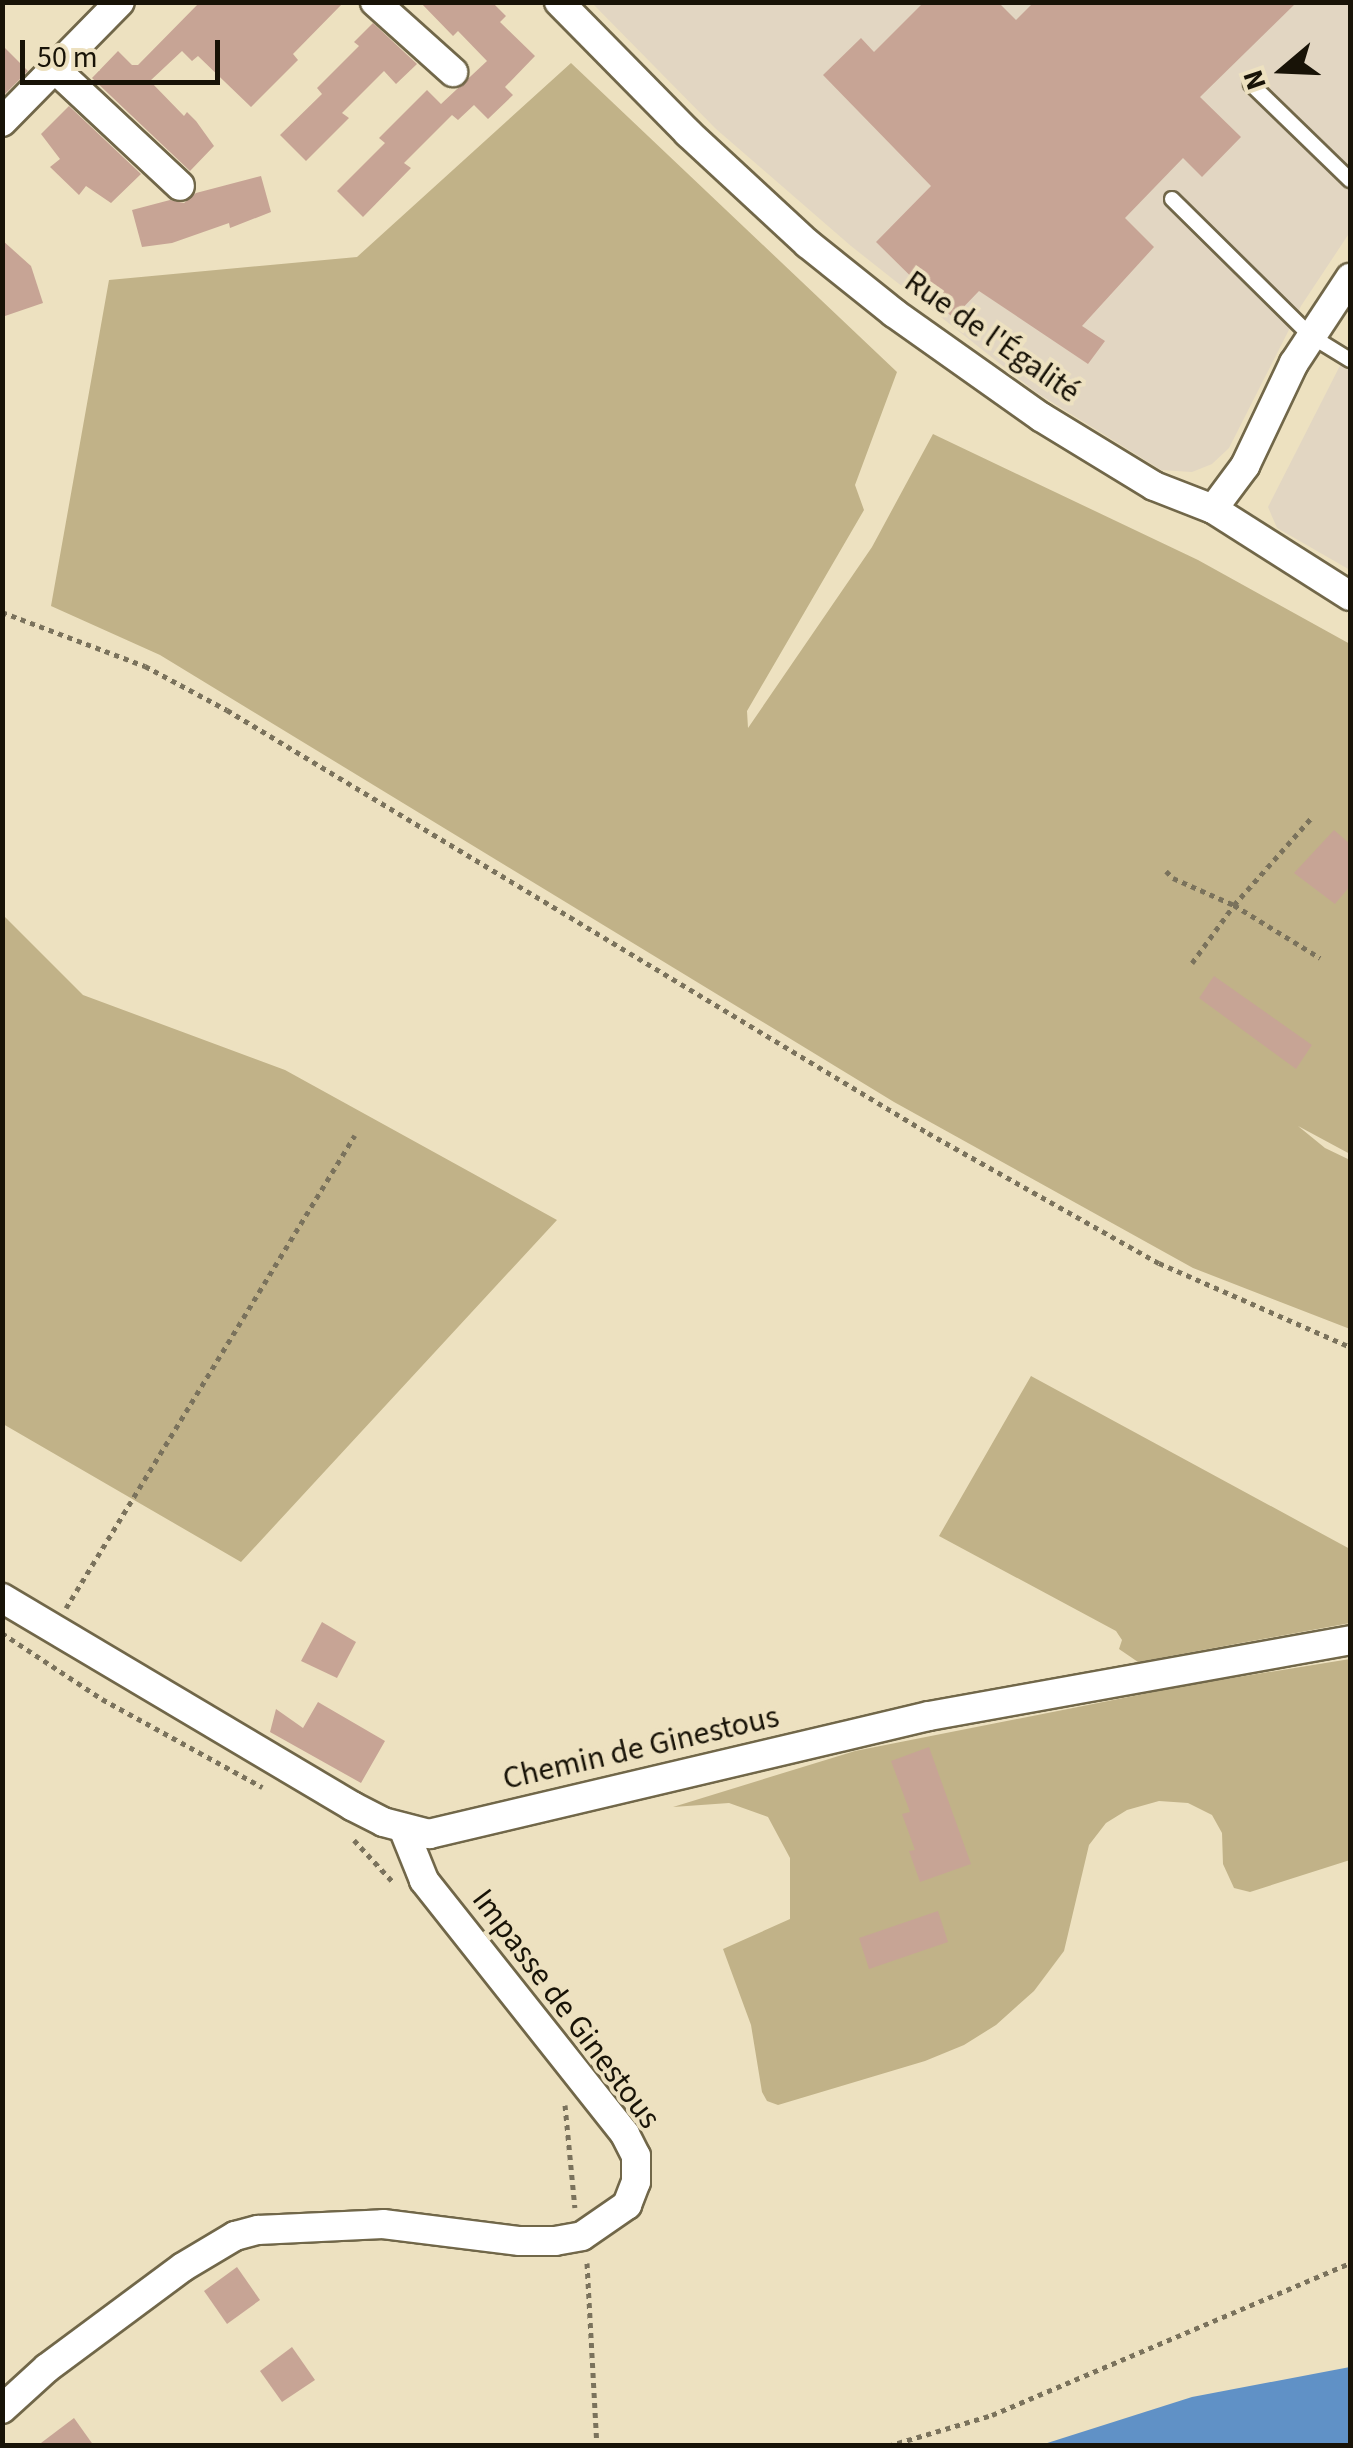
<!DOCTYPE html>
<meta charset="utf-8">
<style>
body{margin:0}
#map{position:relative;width:1353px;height:2448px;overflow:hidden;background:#ede1c0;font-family:"Source Sans 3",sans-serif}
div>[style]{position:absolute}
.industrial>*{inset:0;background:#e2d6c2}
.green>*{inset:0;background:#c1b288}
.water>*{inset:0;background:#6091c6}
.building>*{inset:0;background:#c7a495}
.path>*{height:5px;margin-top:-2.5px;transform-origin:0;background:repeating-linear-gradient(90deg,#7a725c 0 5px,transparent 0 10px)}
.roads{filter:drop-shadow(2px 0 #716749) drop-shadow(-2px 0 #716749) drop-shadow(0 2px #716749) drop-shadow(0 -2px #716749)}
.service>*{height:14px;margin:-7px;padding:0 7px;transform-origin:7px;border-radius:7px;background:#fff}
.minor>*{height:28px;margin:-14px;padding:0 14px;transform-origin:14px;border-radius:14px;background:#fff}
span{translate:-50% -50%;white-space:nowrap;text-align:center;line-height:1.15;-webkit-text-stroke:8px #ede1c0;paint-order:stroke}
.street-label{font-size:32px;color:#181307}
.frame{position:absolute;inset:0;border:5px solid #181307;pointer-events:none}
.north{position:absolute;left:1233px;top:20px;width:100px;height:100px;-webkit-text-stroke:8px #ede1c0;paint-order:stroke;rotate:251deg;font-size:28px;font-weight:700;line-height:40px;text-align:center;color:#181307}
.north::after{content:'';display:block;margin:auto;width:35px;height:45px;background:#181307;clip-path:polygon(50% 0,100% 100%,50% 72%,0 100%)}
.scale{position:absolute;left:20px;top:40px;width:200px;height:45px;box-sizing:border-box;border:5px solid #181307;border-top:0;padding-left:12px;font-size:30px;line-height:35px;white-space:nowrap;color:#181307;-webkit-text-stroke:8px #ede1c0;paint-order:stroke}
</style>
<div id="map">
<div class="industrial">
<i style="clip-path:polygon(592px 3px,1350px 3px,1350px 232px,1301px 306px,1229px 448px,1212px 464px,1192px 472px,1161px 470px,1037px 393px,851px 246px,716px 129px)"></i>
<i style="clip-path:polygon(1350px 346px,1350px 570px,1277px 528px,1268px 507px)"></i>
</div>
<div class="green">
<i style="clip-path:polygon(571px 63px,897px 372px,855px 485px,864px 510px,747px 711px,748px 728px,872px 547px,933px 434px,1198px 560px,1350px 644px,1350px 1154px,1298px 1126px,1325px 1148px,1350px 1160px,1350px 1329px,1193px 1268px,894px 1102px,160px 655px,51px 606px,109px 280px,357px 257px)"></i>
<i style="clip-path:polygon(2px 914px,83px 995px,285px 1070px,557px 1220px,241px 1562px,3px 1424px)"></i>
<i style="clip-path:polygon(1031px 1376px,1350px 1549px,1350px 1623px,1138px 1662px,1119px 1649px,1122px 1640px,1116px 1631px,939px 1536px)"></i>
<i style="clip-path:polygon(1350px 1659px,1350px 1860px,1250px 1892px,1234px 1888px,1223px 1864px,1222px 1833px,1212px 1815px,1188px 1803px,1159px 1801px,1127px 1810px,1106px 1823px,1089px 1845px,1064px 1951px,1034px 1991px,996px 2025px,964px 2045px,925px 2061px,778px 2105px,767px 2101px,762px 2092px,751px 2025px,723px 1949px,790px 1919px,790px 1858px,768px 1817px,729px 1803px,673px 1807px,855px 1751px,1189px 1685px)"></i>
</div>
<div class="water">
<i style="clip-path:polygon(1350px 2367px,1350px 2445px,1041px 2445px,1192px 2397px)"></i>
</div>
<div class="building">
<i style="clip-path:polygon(200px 2px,344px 2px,293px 54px,298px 60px,251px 107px,198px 56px,192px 61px,182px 51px,150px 81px,184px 116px,187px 112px,196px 121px,214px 146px,190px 171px,92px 78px,118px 51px,132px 65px,138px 65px)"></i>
<i style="clip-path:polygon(420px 2px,492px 2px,506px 16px,500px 22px,535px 56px,505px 87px,513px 95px,488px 119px,474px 105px,458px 120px,452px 115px,404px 163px,411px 168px,363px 217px,337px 191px,385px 143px,379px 138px,427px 90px,441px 104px,487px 61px,458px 31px,453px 36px)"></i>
<i style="clip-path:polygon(924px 2px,998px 2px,1016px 20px,1034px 2px,1297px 2px,1200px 97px,1241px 137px,1202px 177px,1183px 158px,1125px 218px,1154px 247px,1082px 326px,1105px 341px,1088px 364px,979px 291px,953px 318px,876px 242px,931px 186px,823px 75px,861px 38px,874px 52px)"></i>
<i style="clip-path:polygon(373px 23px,417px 64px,396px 84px,384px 71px,342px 113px,349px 118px,306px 161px,280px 135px,322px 94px,317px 88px,359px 46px,354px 42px)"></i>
<i style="clip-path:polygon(2px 45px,28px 71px,2px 97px)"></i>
<i style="clip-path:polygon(69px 106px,141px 174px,111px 203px,86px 186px,79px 195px,50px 167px,60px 159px,41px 134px)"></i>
<i style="clip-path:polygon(261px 176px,271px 212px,230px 228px,229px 223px,172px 243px,142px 247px,132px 210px,170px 200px,184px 203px,196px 193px)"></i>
<i style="clip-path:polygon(2px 240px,31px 266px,43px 303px,2px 317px)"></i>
<i style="clip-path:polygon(1334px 830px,1350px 844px,1350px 886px,1335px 904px,1294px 873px)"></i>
<i style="clip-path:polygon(1214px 976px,1312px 1045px,1296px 1069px,1199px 998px)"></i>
<i style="clip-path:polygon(322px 1622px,356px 1642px,337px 1678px,301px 1661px)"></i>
<i style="clip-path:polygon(318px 1702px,385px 1741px,361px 1783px,270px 1732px,276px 1709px,303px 1728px)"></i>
<i style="clip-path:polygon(929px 1747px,971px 1864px,920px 1882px,909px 1851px,915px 1850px,902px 1814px,910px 1812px,891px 1761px)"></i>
<i style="clip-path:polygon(938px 1911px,948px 1942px,869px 1969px,859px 1938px)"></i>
<i style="clip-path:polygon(237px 2267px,260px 2300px,227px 2324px,204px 2291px)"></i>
<i style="clip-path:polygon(292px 2347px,315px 2380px,282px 2402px,260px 2371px)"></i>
<i style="clip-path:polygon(74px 2418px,94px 2446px,37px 2446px)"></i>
</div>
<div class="path">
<i style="left:2px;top:612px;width:153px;rotate:20.7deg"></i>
<i style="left:145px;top:666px;width:93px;rotate:28.2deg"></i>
<i style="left:227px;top:710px;width:819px;rotate:31.11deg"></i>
<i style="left:928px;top:1133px;width:265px;rotate:29.4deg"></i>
<i style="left:1159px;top:1263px;width:209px;rotate:23.7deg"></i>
<i style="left:1166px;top:871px;width:10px;rotate:45deg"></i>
<i style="left:1173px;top:878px;width:67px;rotate:23.9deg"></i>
<i style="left:1234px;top:905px;width:101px;rotate:31.6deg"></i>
<i style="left:1192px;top:963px;width:72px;rotate:-54.1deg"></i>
<i style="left:1234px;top:905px;width:119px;rotate:-48.4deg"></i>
<i style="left:66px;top:1608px;width:554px;rotate:-58.58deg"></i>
<i style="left:2px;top:1633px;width:120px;rotate:33.4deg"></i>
<i style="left:102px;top:1699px;width:183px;rotate:28.8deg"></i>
<i style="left:354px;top:1840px;width:59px;rotate:47.1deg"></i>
<i style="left:565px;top:2105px;width:103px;rotate:84.5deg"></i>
<i style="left:587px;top:2263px;width:183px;rotate:86.9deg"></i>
<i style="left:888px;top:2446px;width:109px;rotate:-16.6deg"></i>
<i style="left:992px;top:2415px;width:389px;rotate:-23deg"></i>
</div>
<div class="roads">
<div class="service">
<i style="left:1251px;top:84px;width:138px;rotate:44.1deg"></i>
<i style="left:1172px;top:199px;width:195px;rotate:44.6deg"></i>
<i style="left:1311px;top:336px;width:46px;rotate:31.6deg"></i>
</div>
<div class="minor">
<i style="left:375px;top:2px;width:105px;rotate:41.9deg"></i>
<i style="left:559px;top:2px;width:184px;rotate:45.4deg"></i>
<i style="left:688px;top:133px;width:163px;rotate:42.8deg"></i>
<i style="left:808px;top:244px;width:110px;rotate:38.7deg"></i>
<i style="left:894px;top:313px;width:180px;rotate:35.3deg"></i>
<i style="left:1041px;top:417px;width:132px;rotate:31.4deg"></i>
<i style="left:1154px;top:486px;width:63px;rotate:21.3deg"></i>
<i style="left:1213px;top:509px;width:54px;rotate:-53.3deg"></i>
<i style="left:1245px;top:466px;width:114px;rotate:-64.6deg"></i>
<i style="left:1294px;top:363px;width:102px;rotate:-56.6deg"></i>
<i style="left:55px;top:69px;width:171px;rotate:43.1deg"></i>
<i style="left:2px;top:122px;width:168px;rotate:-45.5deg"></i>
<i style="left:1213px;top:509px;width:162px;rotate:32.4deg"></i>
<i style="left:2px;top:1598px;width:407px;rotate:30.7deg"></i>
<i style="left:352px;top:1806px;width:35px;rotate:27deg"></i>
<i style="left:383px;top:1822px;width:48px;rotate:14.6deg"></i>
<i style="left:429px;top:1834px;width:514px;rotate:-13.28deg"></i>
<i style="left:929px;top:1716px;width:428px;rotate:-10.2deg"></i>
<i style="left:2px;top:2409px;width:61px;rotate:-42.3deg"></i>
<i style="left:47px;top:2368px;width:169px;rotate:-36.6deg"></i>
<i style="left:183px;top:2267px;width:61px;rotate:-30.8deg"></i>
<i style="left:235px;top:2236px;width:24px;rotate:-15deg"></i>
<i style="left:258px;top:2230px;width:125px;rotate:-2.7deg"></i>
<i style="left:383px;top:2224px;width:138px;rotate:7.1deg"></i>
<i style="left:520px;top:2241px;width:35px"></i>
<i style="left:555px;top:2241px;width:27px;rotate:-10deg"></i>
<i style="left:582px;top:2236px;width:55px;rotate:-34.6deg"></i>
<i style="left:627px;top:2205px;width:25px;rotate:-69deg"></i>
<i style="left:636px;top:2182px;width:26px;rotate:-90deg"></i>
<i style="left:636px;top:2156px;width:25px;rotate:-117deg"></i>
<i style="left:625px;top:2134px;width:324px;rotate:-128.4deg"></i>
<i style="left:424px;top:1880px;width:56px;rotate:-112deg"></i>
</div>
</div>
<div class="street-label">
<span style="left:992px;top:337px;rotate:35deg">Rue de l'Égalité</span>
<span style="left:641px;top:1748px;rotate:-13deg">Chemin de Ginestous</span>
<span style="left:566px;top:2009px;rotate:53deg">Impasse de Ginestous</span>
</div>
<div class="frame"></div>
<div class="north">N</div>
<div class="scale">50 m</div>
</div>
